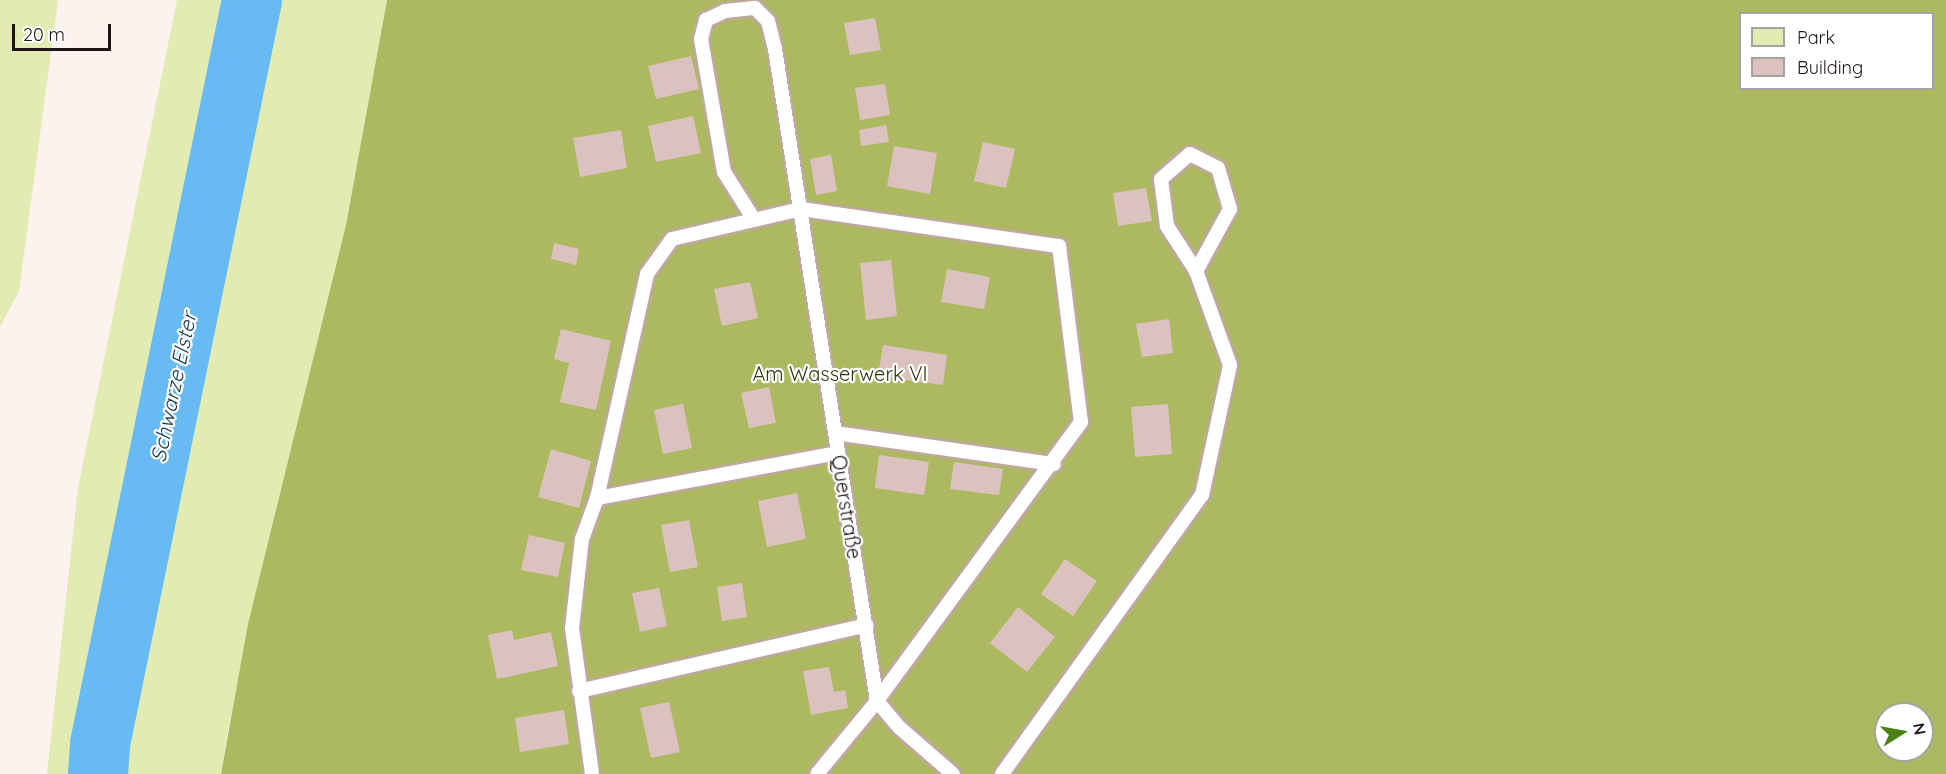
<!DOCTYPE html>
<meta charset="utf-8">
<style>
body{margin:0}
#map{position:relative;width:1946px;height:774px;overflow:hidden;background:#fcf2ee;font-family:Quicksand,sans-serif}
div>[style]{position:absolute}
.green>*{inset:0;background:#e1ebb2}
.forest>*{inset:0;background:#acb961}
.river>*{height:60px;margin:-30px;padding:0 30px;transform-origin:30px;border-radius:30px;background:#68bbf2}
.building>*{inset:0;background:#dcc2bf}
.roads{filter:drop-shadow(2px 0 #bfa89f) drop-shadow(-2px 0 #bfa89f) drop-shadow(0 2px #bfa89f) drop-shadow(0 -2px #bfa89f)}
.service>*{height:14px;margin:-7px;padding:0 7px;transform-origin:7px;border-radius:7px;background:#fff}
span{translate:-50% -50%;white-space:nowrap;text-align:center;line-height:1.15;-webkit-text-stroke:4.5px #fff;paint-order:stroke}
.park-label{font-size:20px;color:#313510}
.street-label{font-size:20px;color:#1e1612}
.water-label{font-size:21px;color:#12364c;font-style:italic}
.legend{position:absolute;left:1739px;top:12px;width:195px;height:78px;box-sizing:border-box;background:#fff;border:2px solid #a5a2a0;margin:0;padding:8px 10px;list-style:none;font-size:18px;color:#1e1612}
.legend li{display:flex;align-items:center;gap:12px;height:30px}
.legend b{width:30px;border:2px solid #a5a2a0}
.north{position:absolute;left:1874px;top:702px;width:60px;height:60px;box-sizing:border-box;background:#fff;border:2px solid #a5a2a0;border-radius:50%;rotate:79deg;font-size:16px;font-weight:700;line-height:24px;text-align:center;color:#1e1612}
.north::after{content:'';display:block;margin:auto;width:21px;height:27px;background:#4d8117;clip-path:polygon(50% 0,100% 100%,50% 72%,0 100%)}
.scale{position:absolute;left:12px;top:24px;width:99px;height:27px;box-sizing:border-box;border:3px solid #1e1612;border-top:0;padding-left:8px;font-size:18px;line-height:21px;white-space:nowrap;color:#1e1612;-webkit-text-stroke:4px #fff;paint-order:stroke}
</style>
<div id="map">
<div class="green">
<i style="clip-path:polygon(0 0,58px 0,19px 291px,0 327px)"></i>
<i style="clip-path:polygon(177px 0,387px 0,346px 225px,228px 730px,221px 774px,47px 774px,78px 488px)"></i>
</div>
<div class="forest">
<i style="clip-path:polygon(evenodd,387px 0,1946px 0,1946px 774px,221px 774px,248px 624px,346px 225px,387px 0,1740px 14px,1932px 14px,1932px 88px,1740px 88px,1740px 14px,387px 0,1886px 714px,1922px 714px,1922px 750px,1886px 750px,1886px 714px)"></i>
</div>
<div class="river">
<i style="left:98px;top:774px;width:30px;rotate:-86deg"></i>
<i style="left:100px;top:744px;width:759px;rotate:-78.45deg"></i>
</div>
<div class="building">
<i style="clip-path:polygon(875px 18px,881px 50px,850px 55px,844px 23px)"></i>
<i style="clip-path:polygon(691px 56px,699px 89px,656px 99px,648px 66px)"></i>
<i style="clip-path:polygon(885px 84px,890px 115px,860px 120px,855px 88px)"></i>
<i style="clip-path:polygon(693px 116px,701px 153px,656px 162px,648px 126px)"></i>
<i style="clip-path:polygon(886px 125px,889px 142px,861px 146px,859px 130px)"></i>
<i style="clip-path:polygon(621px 130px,627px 168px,580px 177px,573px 138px)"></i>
<i style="clip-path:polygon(983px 142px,1015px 149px,1006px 188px,974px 181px)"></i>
<i style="clip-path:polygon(894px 146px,937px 153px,930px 194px,887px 186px)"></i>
<i style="clip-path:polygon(831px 155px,837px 191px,816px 195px,810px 159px)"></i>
<i style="clip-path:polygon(1146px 188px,1152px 221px,1118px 226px,1113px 193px)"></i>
<i style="clip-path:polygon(554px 243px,579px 249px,576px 265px,551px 259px)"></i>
<i style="clip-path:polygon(891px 260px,897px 316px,866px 320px,860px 263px)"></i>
<i style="clip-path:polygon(947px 269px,990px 277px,984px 309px,941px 302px)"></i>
<i style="clip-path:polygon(750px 282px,758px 318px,722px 326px,714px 289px)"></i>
<i style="clip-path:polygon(1169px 319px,1173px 353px,1142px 357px,1136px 324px)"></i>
<i style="clip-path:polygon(561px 329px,611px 341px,596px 410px,560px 402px,569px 363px,554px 359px)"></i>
<i style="clip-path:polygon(883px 345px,947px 355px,943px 385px,878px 376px)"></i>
<i style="clip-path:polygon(769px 387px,776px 423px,749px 428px,741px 393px)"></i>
<i style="clip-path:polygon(683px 404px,692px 448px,663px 454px,654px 410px)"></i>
<i style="clip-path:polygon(1168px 404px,1172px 454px,1135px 457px,1131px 407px)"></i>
<i style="clip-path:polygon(551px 449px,591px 461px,579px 508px,538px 497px)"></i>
<i style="clip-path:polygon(879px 455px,929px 462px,924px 495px,875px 488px)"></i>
<i style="clip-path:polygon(954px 462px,1003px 469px,999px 495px,950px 489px)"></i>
<i style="clip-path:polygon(797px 493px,806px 539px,767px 547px,758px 501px)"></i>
<i style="clip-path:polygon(689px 520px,698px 567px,670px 572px,661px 525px)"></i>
<i style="clip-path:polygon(529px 535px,565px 543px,558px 577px,521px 570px)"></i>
<i style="clip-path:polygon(1065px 559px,1097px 581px,1073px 616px,1041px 594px)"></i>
<i style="clip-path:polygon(742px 583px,747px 617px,722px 621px,717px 587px)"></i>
<i style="clip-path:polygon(659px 588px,667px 626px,640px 632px,632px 593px)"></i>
<i style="clip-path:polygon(1018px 607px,1055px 637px,1027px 672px,990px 643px)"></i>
<i style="clip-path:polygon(512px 630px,514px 640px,551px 632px,558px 666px,497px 679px,488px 635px)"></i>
<i style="clip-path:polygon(829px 667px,834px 692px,845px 690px,848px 708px,811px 715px,803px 671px)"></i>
<i style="clip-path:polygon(669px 702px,680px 752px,651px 758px,640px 708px)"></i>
<i style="clip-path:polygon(564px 710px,569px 744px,520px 752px,515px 718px)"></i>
</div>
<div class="roads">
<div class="service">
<i style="left:753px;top:218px;width:54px;rotate:-122.2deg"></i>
<i style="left:724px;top:172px;width:135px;rotate:-99.8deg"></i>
<i style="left:701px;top:39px;width:20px;rotate:-75deg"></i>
<i style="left:706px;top:20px;width:21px;rotate:-25deg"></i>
<i style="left:725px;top:11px;width:30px;rotate:-6deg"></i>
<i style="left:755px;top:8px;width:18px;rotate:45deg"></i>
<i style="left:768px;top:21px;width:29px;rotate:76deg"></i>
<i style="left:775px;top:49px;width:660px;rotate:81.11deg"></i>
<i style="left:877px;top:701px;width:35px;rotate:50deg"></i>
<i style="left:900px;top:728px;width:70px;rotate:41deg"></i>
<i style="left:835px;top:433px;width:221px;rotate:8.1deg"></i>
<i style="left:597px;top:498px;width:245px;rotate:-10.6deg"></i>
<i style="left:579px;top:691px;width:295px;rotate:-12.9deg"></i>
<i style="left:592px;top:774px;width:147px;rotate:-97.8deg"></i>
<i style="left:572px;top:628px;width:90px;rotate:-83.6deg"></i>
<i style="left:582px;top:539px;width:44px;rotate:-69.9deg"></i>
<i style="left:597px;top:498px;width:230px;rotate:-77.4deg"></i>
<i style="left:647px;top:274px;width:43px;rotate:-54.5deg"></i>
<i style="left:672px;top:239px;width:132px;rotate:-13.1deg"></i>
<i style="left:801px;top:209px;width:261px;rotate:8.2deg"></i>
<i style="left:1059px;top:246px;width:177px;rotate:82.9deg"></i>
<i style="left:1081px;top:422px;width:346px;rotate:126.2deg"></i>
<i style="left:877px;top:701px;width:94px;rotate:129.4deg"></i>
<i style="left:1002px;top:774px;width:343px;rotate:-54.4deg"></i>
<i style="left:1202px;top:495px;width:133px;rotate:-77.8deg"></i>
<i style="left:1230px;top:365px;width:100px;rotate:-109.9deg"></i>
<i style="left:1196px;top:271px;width:54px;rotate:-122.8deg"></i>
<i style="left:1167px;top:226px;width:47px;rotate:-97.3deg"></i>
<i style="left:1161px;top:179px;width:38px;rotate:-41deg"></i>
<i style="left:1190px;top:154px;width:31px;rotate:27deg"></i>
<i style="left:1218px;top:168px;width:43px;rotate:73.7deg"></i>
<i style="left:1230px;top:209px;width:71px;rotate:118.7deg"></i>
</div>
</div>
<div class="park-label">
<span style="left:840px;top:373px">Am Wasserwerk VI</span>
</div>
<div class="street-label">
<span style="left:847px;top:507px;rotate:81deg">Querstraße</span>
</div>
<div class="water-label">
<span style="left:173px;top:387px;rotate:-78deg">Schwarze Elster</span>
</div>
<ul class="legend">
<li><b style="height:16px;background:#e1ebb2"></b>Park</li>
<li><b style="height:16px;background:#dcc2bf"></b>Building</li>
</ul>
<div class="north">N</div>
<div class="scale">20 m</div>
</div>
